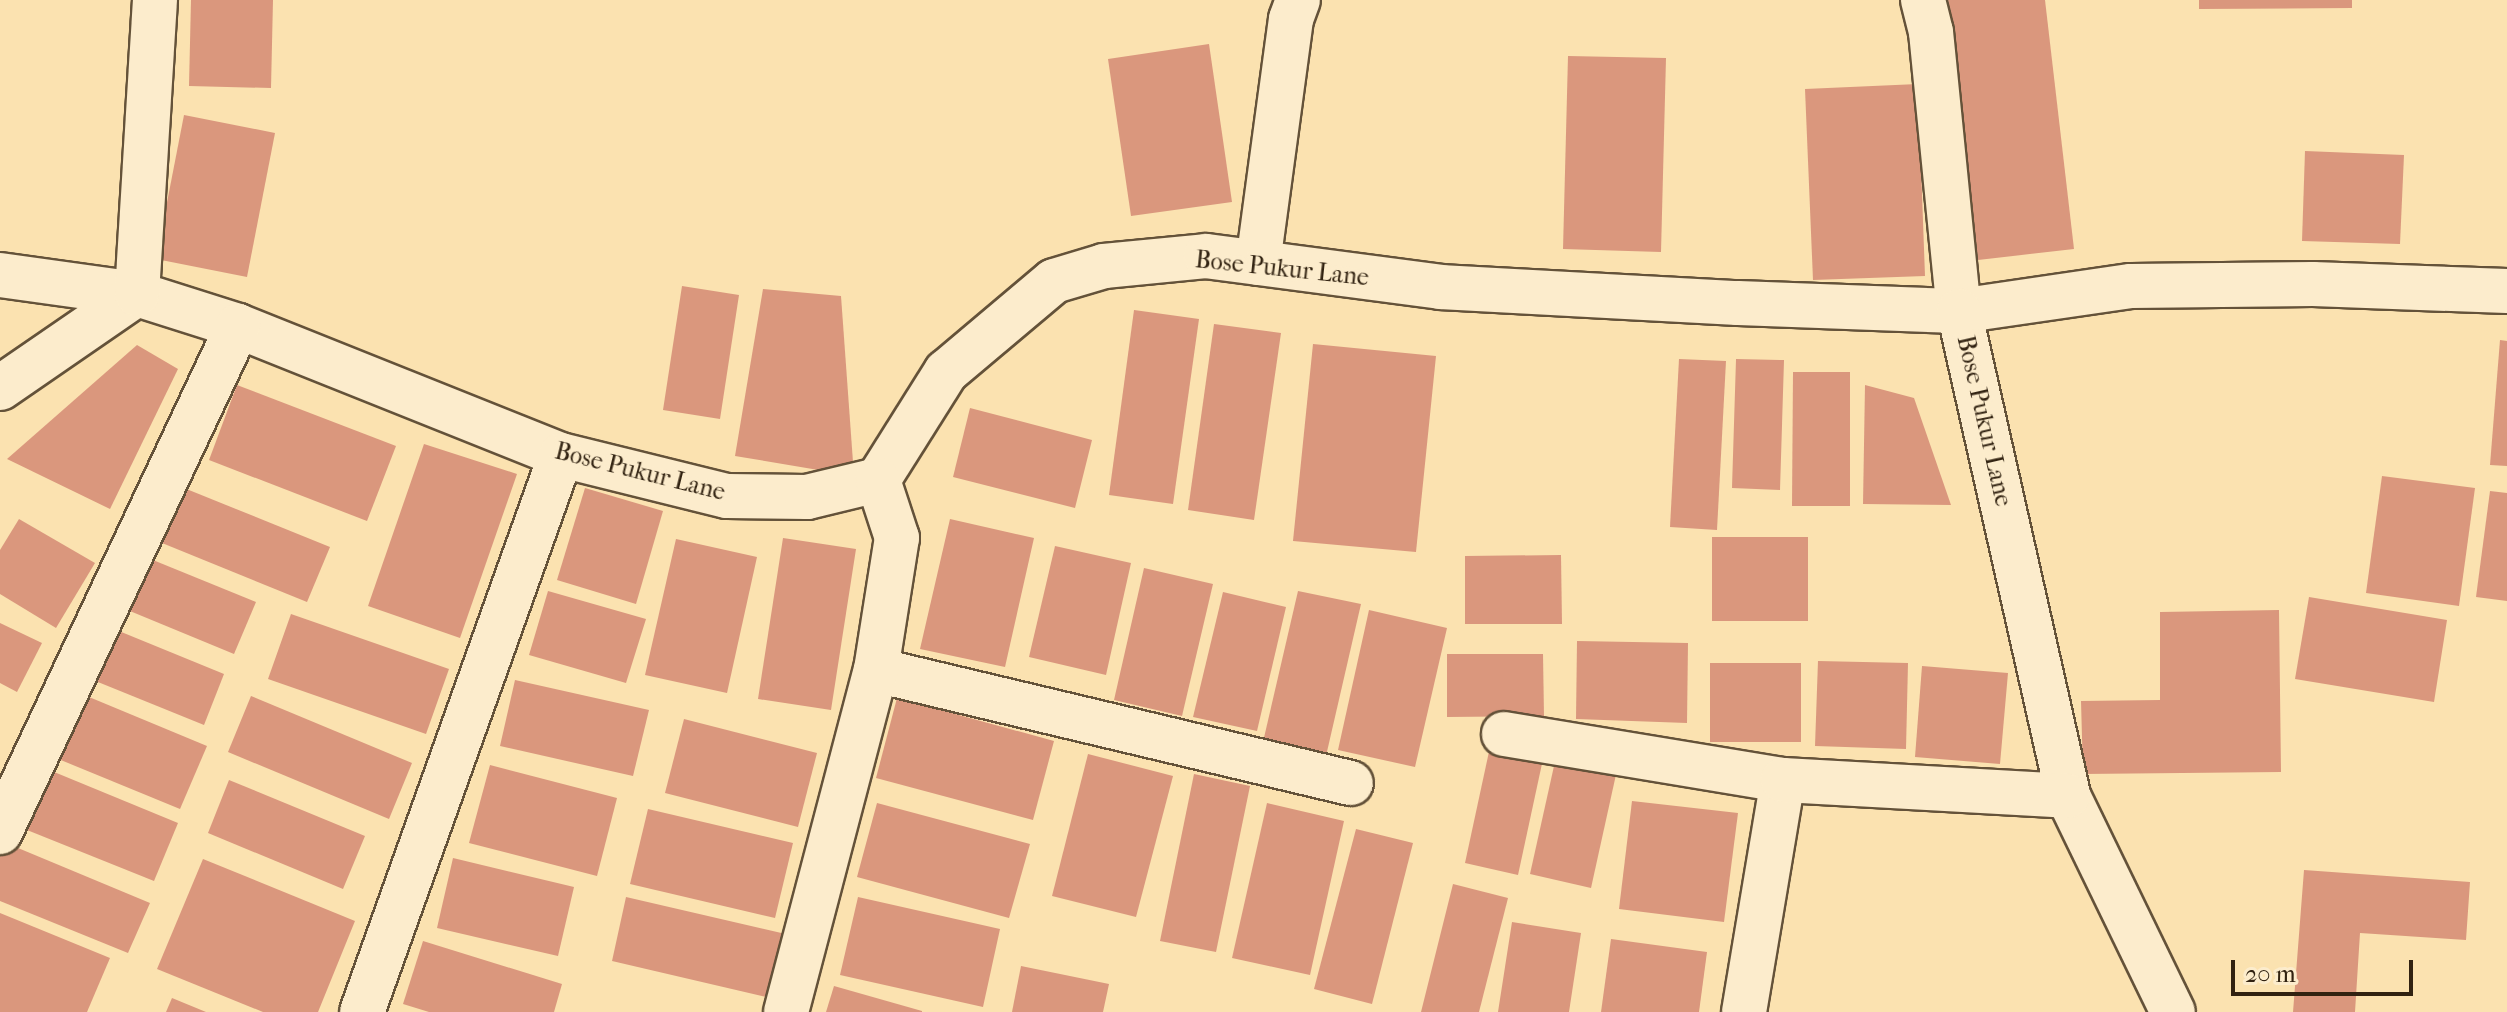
<!DOCTYPE html>
<style>
body{margin:0}
#map{position:relative;width:2507px;height:1012px;overflow:hidden;background:#fbe2b0;font-family:"IM FELL French Canon",serif}
div>[style]{position:absolute}
.building>*{inset:0;background:#da977d}
.roads{filter:drop-shadow(2px 0 #645239) drop-shadow(-2px 0 #645239) drop-shadow(0 2px #645239) drop-shadow(0 -2px #645239)}
.street>*{height:44px;margin:-22px;padding:0 22px;transform-origin:22px;border-radius:22px;background:#fceccc}
span{translate:-50% -50%;white-space:nowrap;text-align:center;line-height:1.15;-webkit-text-stroke:8px #fceccc;paint-order:stroke}
.street-label{font-size:24px;color:#312211}
.scale{position:absolute;left:2231px;top:960px;width:182px;height:36px;box-sizing:border-box;border:4px solid #312211;border-top:0;padding-left:10px;font-size:24px;line-height:28px;white-space:nowrap;color:#312211;-webkit-text-stroke:6px #fceccc;paint-order:stroke}
</style>
<div id="map">
<div class="building">
<i style="clip-path:polygon(191px 0,273px 0,271px 88px,189px 86px)"></i>
<i style="clip-path:polygon(1948px 0,2045px 0,2074px 249px,1978px 260px)"></i>
<i style="clip-path:polygon(2199px 0,2352px 0,2352px 8px,2199px 9px)"></i>
<i style="clip-path:polygon(1209px 44px,1232px 202px,1131px 216px,1108px 59px)"></i>
<i style="clip-path:polygon(1568px 56px,1666px 58px,1661px 252px,1563px 249px)"></i>
<i style="clip-path:polygon(1918px 84px,1925px 276px,1813px 280px,1805px 89px)"></i>
<i style="clip-path:polygon(184px 115px,275px 133px,247px 277px,156px 259px)"></i>
<i style="clip-path:polygon(2305px 151px,2404px 155px,2400px 244px,2302px 241px)"></i>
<i style="clip-path:polygon(682px 286px,739px 295px,720px 419px,663px 410px)"></i>
<i style="clip-path:polygon(763px 289px,841px 296px,854px 476px,735px 456px)"></i>
<i style="clip-path:polygon(1134px 310px,1199px 319px,1173px 504px,1109px 495px)"></i>
<i style="clip-path:polygon(1214px 324px,1281px 333px,1254px 520px,1188px 510px)"></i>
<i style="clip-path:polygon(2500px 340px,2507px 341px,2507px 466px,2490px 465px)"></i>
<i style="clip-path:polygon(1313px 344px,1436px 356px,1416px 552px,1293px 541px)"></i>
<i style="clip-path:polygon(137px 345px,178px 369px,110px 509px,7px 459px)"></i>
<i style="clip-path:polygon(1679px 359px,1726px 361px,1717px 530px,1670px 527px)"></i>
<i style="clip-path:polygon(1736px 359px,1784px 360px,1780px 490px,1732px 488px)"></i>
<i style="clip-path:polygon(1793px 372px,1850px 372px,1850px 506px,1792px 506px)"></i>
<i style="clip-path:polygon(237px 385px,396px 446px,367px 521px,209px 460px)"></i>
<i style="clip-path:polygon(1865px 385px,1914px 398px,1951px 505px,1863px 504px)"></i>
<i style="clip-path:polygon(970px 408px,1092px 440px,1075px 508px,953px 477px)"></i>
<i style="clip-path:polygon(424px 444px,517px 474px,460px 638px,368px 606px)"></i>
<i style="clip-path:polygon(2382px 476px,2475px 488px,2459px 606px,2366px 593px)"></i>
<i style="clip-path:polygon(184px 488px,330px 547px,307px 602px,162px 543px)"></i>
<i style="clip-path:polygon(585px 488px,663px 511px,636px 604px,557px 580px)"></i>
<i style="clip-path:polygon(2490px 491px,2507px 493px,2507px 601px,2476px 597px)"></i>
<i style="clip-path:polygon(19px 519px,95px 563px,56px 628px,0 594px,0 550px)"></i>
<i style="clip-path:polygon(950px 519px,1034px 538px,1005px 667px,920px 649px)"></i>
<i style="clip-path:polygon(1712px 537px,1808px 537px,1808px 621px,1712px 621px)"></i>
<i style="clip-path:polygon(783px 538px,856px 549px,831px 710px,758px 699px)"></i>
<i style="clip-path:polygon(676px 539px,757px 557px,727px 693px,645px 675px)"></i>
<i style="clip-path:polygon(1055px 546px,1131px 563px,1106px 675px,1029px 657px)"></i>
<i style="clip-path:polygon(1561px 555px,1562px 624px,1465px 624px,1465px 556px)"></i>
<i style="clip-path:polygon(148px 558px,256px 602px,234px 654px,125px 609px)"></i>
<i style="clip-path:polygon(1144px 568px,1213px 584px,1182px 716px,1114px 700px)"></i>
<i style="clip-path:polygon(548px 591px,646px 619px,626px 683px,529px 655px)"></i>
<i style="clip-path:polygon(1298px 591px,1361px 604px,1326px 756px,1263px 742px)"></i>
<i style="clip-path:polygon(1223px 592px,1286px 607px,1257px 731px,1193px 717px)"></i>
<i style="clip-path:polygon(2309px 597px,2447px 620px,2434px 702px,2295px 679px)"></i>
<i style="clip-path:polygon(1369px 610px,1447px 628px,1415px 767px,1338px 750px)"></i>
<i style="clip-path:polygon(2279px 610px,2281px 772px,2083px 774px,2081px 701px,2160px 700px,2160px 612px)"></i>
<i style="clip-path:polygon(291px 614px,449px 669px,426px 734px,268px 679px)"></i>
<i style="clip-path:polygon(0 623px,42px 643px,17px 692px,0 683px)"></i>
<i style="clip-path:polygon(114px 629px,224px 674px,204px 725px,93px 680px)"></i>
<i style="clip-path:polygon(1577px 641px,1688px 643px,1687px 723px,1576px 719px)"></i>
<i style="clip-path:polygon(1447px 654px,1543px 654px,1544px 716px,1447px 717px)"></i>
<i style="clip-path:polygon(1818px 661px,1908px 663px,1906px 749px,1815px 746px)"></i>
<i style="clip-path:polygon(1710px 663px,1801px 663px,1801px 742px,1710px 742px)"></i>
<i style="clip-path:polygon(1922px 666px,2008px 673px,2000px 764px,1915px 757px)"></i>
<i style="clip-path:polygon(515px 680px,649px 710px,633px 776px,500px 746px)"></i>
<i style="clip-path:polygon(77px 692px,207px 746px,180px 809px,51px 756px)"></i>
<i style="clip-path:polygon(251px 696px,412px 763px,389px 819px,228px 752px)"></i>
<i style="clip-path:polygon(897px 698px,1054px 741px,1033px 820px,876px 778px)"></i>
<i style="clip-path:polygon(684px 719px,817px 753px,798px 827px,665px 793px)"></i>
<i style="clip-path:polygon(1490px 747px,1543px 759px,1518px 875px,1465px 863px)"></i>
<i style="clip-path:polygon(1088px 754px,1173px 776px,1136px 917px,1052px 896px)"></i>
<i style="clip-path:polygon(1556px 757px,1617px 770px,1591px 888px,1530px 874px)"></i>
<i style="clip-path:polygon(490px 765px,617px 798px,597px 876px,469px 843px)"></i>
<i style="clip-path:polygon(42px 767px,178px 823px,154px 881px,17px 826px)"></i>
<i style="clip-path:polygon(1194px 774px,1250px 786px,1216px 952px,1160px 941px)"></i>
<i style="clip-path:polygon(229px 780px,365px 836px,343px 889px,208px 833px)"></i>
<i style="clip-path:polygon(1632px 801px,1738px 813px,1724px 922px,1619px 909px)"></i>
<i style="clip-path:polygon(877px 803px,1030px 844px,1009px 918px,857px 877px)"></i>
<i style="clip-path:polygon(1267px 803px,1344px 821px,1310px 975px,1232px 958px)"></i>
<i style="clip-path:polygon(648px 809px,793px 843px,775px 918px,630px 884px)"></i>
<i style="clip-path:polygon(1356px 829px,1413px 843px,1372px 1004px,1314px 989px)"></i>
<i style="clip-path:polygon(6px 843px,150px 903px,128px 953px,0 901px,0 857px)"></i>
<i style="clip-path:polygon(453px 858px,574px 887px,558px 956px,437px 928px)"></i>
<i style="clip-path:polygon(203px 859px,355px 921px,318px 1012px,263px 1012px,157px 969px)"></i>
<i style="clip-path:polygon(2304px 870px,2470px 882px,2466px 940px,2360px 933px,2355px 1012px,2293px 1012px)"></i>
<i style="clip-path:polygon(1453px 884px,1508px 898px,1479px 1012px,1421px 1012px)"></i>
<i style="clip-path:polygon(626px 897px,790px 935px,775px 999px,612px 961px)"></i>
<i style="clip-path:polygon(858px 897px,1000px 929px,983px 1007px,840px 975px)"></i>
<i style="clip-path:polygon(0 913px,110px 958px,87px 1012px,0 1012px)"></i>
<i style="clip-path:polygon(1512px 922px,1581px 933px,1569px 1012px,1498px 1012px)"></i>
<i style="clip-path:polygon(1611px 939px,1707px 952px,1699px 1012px,1601px 1012px)"></i>
<i style="clip-path:polygon(423px 941px,562px 984px,554px 1012px,429px 1012px,403px 1004px)"></i>
<i style="clip-path:polygon(1021px 966px,1109px 984px,1103px 1012px,1012px 1012px)"></i>
<i style="clip-path:polygon(834px 986px,922px 1011px,922px 1012px,826px 1012px)"></i>
<i style="clip-path:polygon(172px 998px,206px 1012px,166px 1012px)"></i>
</div>
<div class="roads">
<div class="street">
<i style="left:1923px;top:0;width:33px;rotate:76deg"></i>
<i style="left:1931px;top:32px;width:280px;rotate:84.3deg"></i>
<i style="left:1959px;top:311px;width:174px;rotate:-8.3deg"></i>
<i style="left:2131px;top:286px;width:182px;rotate:-0.6deg"></i>
<i style="left:2313px;top:284px;width:194px;rotate:2.1deg"></i>
<i style="left:1258px;top:263px;width:246px;rotate:-82.3deg"></i>
<i style="left:1291px;top:19px;width:20px;rotate:-70deg"></i>
<i style="left:0;top:275px;width:138px;rotate:7.9deg"></i>
<i style="left:137px;top:294px;width:106px;rotate:17.6deg"></i>
<i style="left:238px;top:326px;width:348px;rotate:21.8deg"></i>
<i style="left:561px;top:455px;width:171px;rotate:13.9deg"></i>
<i style="left:727px;top:496px;width:80px;rotate:0.7deg"></i>
<i style="left:807px;top:497px;width:73px;rotate:-13.5deg"></i>
<i style="left:878px;top:480px;width:128px;rotate:-57.8deg"></i>
<i style="left:946px;top:372px;width:141px;rotate:-40.1deg"></i>
<i style="left:1054px;top:281px;width:52px;rotate:-16.7deg"></i>
<i style="left:1104px;top:266px;width:102px;rotate:-5.6deg"></i>
<i style="left:1206px;top:256px;width:236px;rotate:7.5deg"></i>
<i style="left:1440px;top:287px;width:298px;rotate:3.1deg"></i>
<i style="left:1738px;top:303px;width:221px;rotate:2.1deg"></i>
<i style="left:1959px;top:311px;width:497px;rotate:77.3deg"></i>
<i style="left:2068px;top:796px;width:240px;rotate:64.1deg"></i>
<i style="left:0;top:388px;width:166px;rotate:-34.5deg"></i>
<i style="left:137px;top:294px;width:295px;rotate:-86.5deg"></i>
<i style="left:876px;top:670px;width:488px;rotate:13.4deg"></i>
<i style="left:1504px;top:734px;width:283px;rotate:9.4deg"></i>
<i style="left:0;top:832px;width:559px;rotate:-64.81deg"></i>
<i style="left:362px;top:1012px;width:591px;rotate:-70.34deg"></i>
<i style="left:786px;top:1012px;width:354px;rotate:-75.3deg"></i>
<i style="left:876px;top:670px;width:134px;rotate:-81deg"></i>
<i style="left:897px;top:538px;width:61px;rotate:-108.1deg"></i>
<i style="left:1744px;top:1012px;width:235px;rotate:-80.5deg"></i>
<i style="left:1783px;top:780px;width:285px;rotate:3.2deg"></i>
</div>
</div>
<div class="street-label">
<span style="left:1282px;top:269px;rotate:6deg">Bose Pukur Lane</span>
<span style="left:1984px;top:421px;rotate:77deg">Bose Pukur Lane</span>
<span style="left:640px;top:472px;rotate:14deg">Bose Pukur Lane</span>
</div>
<div class="scale">20 m</div>
</div>
